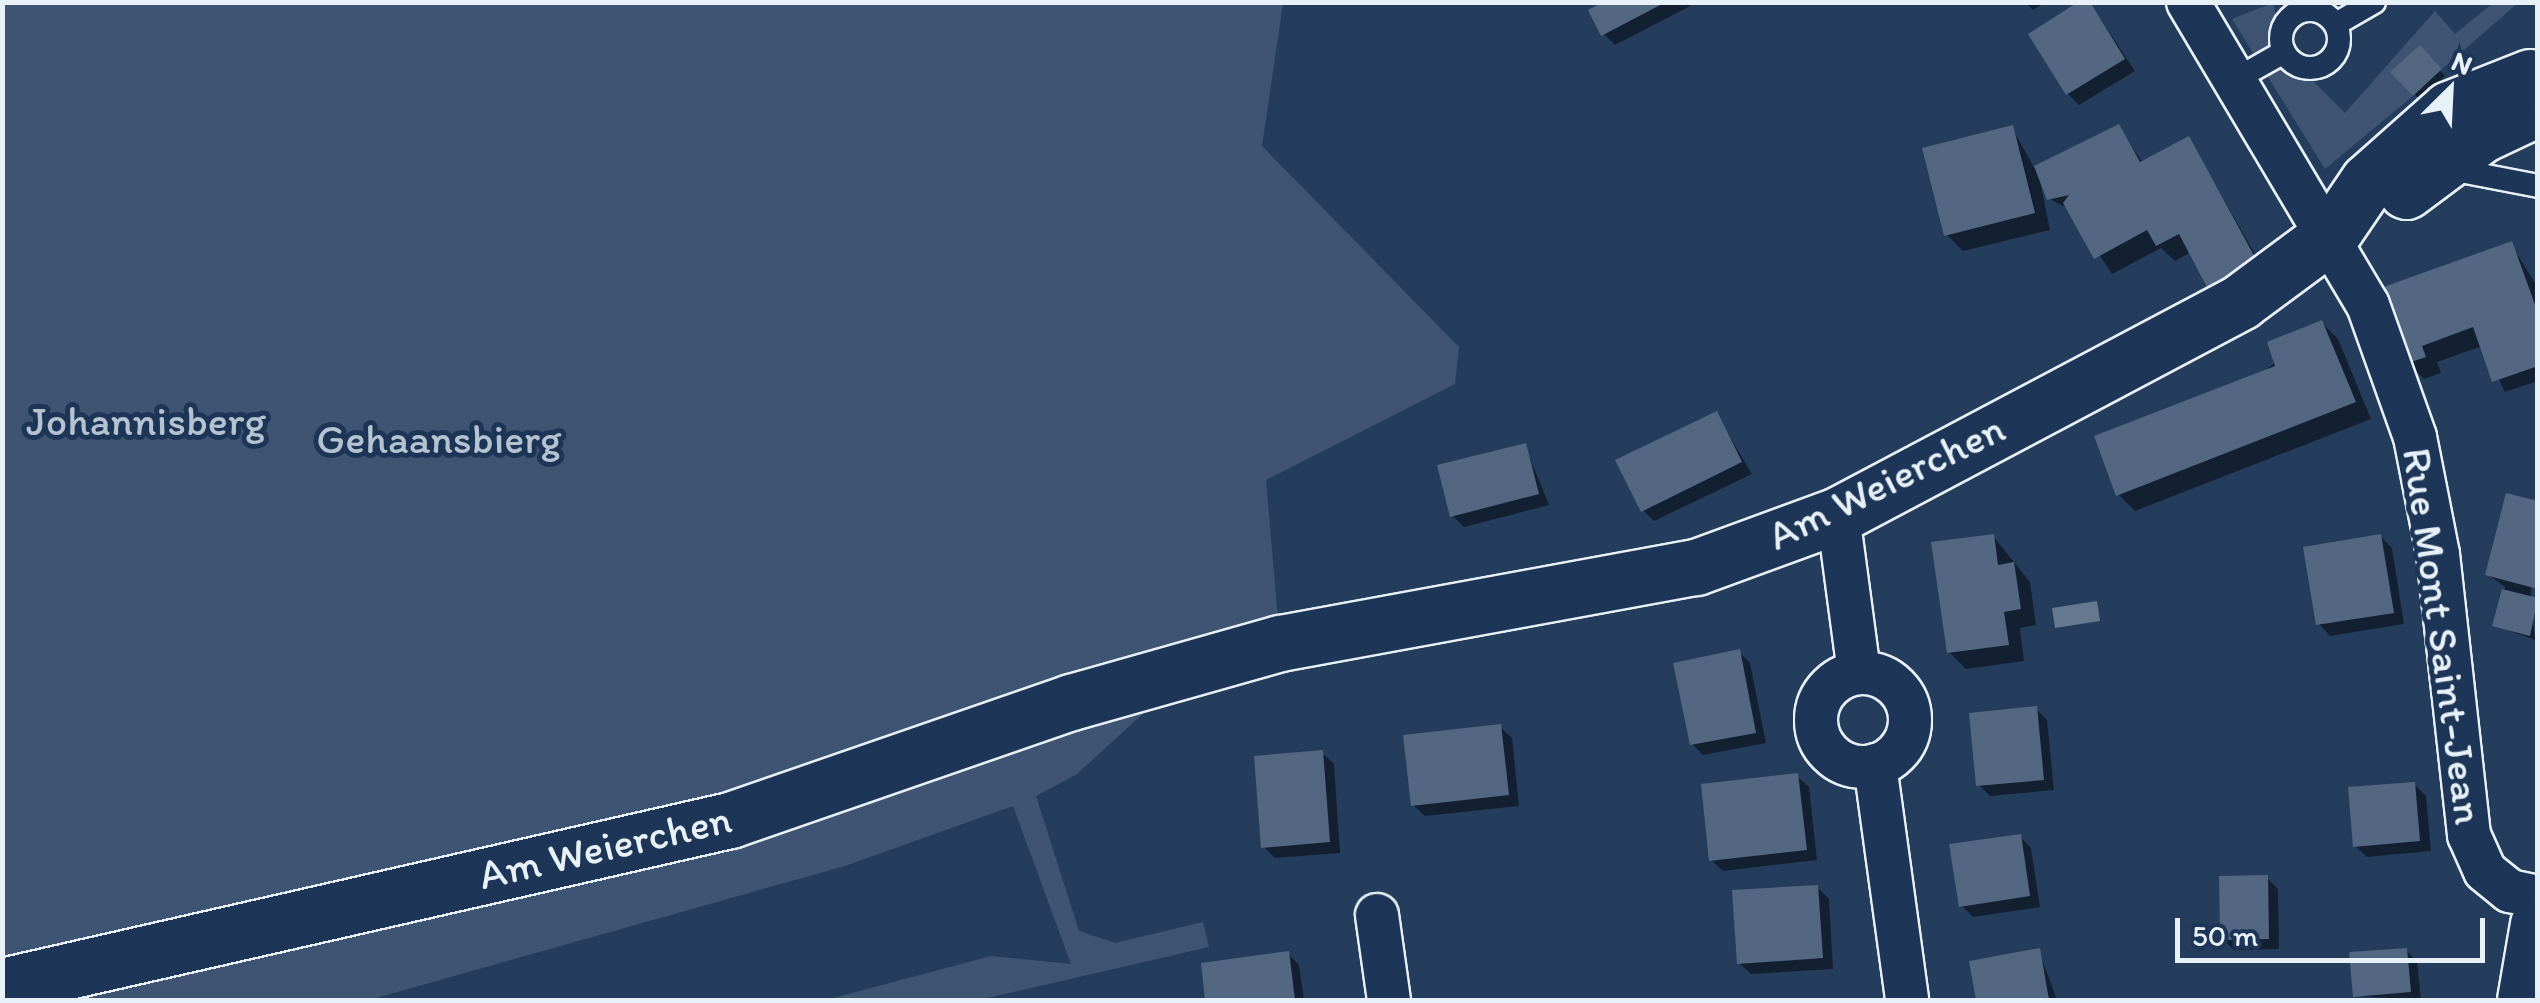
<!DOCTYPE html>
<style>
body{margin:0}
#map{position:relative;width:2540px;height:1003px;overflow:hidden;background:#253d5d;font-family:Itim,sans-serif}
div>[style]{position:absolute}
.green>*{inset:0;background:#3e5472}
.water>*{inset:0;background:#657890}
.shadow>*{inset:0;background:#0007}
.building>*{inset:0;background:#536782}
.roads{filter:drop-shadow(2px 0 #e8f1f8) drop-shadow(-2px 0 #e8f1f8) drop-shadow(0 2px #e8f1f8) drop-shadow(0 -2px #e8f1f8)}
.lane>*{height:22px;margin:-11px;padding:0 11px;transform-origin:11px;border-radius:11px;background:#1d3557}
.lane>.ring{margin:-11px;padding:0;box-sizing:content-box;background:none;border:22px solid #1d3557;border-radius:50%}
.street>*{height:42px;margin:-21px;padding:0 21px;transform-origin:21px;border-radius:21px;background:#1d3557}
.street>.ring{margin:-21px;padding:0;box-sizing:content-box;background:none;border:42px solid #1d3557;border-radius:50%}
.secondary>*{height:55px;margin:-27.5px;padding:0 27.5px;transform-origin:27.5px;border-radius:27.5px;background:#1d3557}
span{translate:-50% -50%;white-space:nowrap;text-align:center;line-height:1.15;-webkit-text-stroke:10px #1d3557;paint-order:stroke}
.park-label{font-size:42px;color:#b5c2d0}
.street-label{font-size:42px;color:#e8f1f8}
.frame{position:absolute;inset:0;border:5px solid #e8f1f8;pointer-events:none}
.north{position:absolute;left:2400px;top:40px;width:100px;height:100px;-webkit-text-stroke:8px #1d3557;paint-order:stroke;rotate:24deg;font-size:28px;font-weight:700;line-height:40px;text-align:center;color:#e8f1f8}
.north::after{content:'';display:block;margin:auto;width:35px;height:45px;background:#e8f1f8;clip-path:polygon(50% 0,100% 100%,50% 72%,0 100%)}
.scale{position:absolute;left:2175px;top:918px;width:310px;height:45px;box-sizing:border-box;border:5px solid #e8f1f8;border-top:0;padding-left:12px;font-size:30px;line-height:35px;white-space:nowrap;color:#e8f1f8;-webkit-text-stroke:8px #1d3557;paint-order:stroke}
</style>
<div id="map">
<div class="green">
<i style="clip-path:polygon(2px 3px,1283px 3px,1262px 146px,1459px 347px,1455px 384px,1266px 480px,1280px 643px,1195px 666px,1077px 774px,1036px 796px,1079px 931px,1115px 943px,1203px 922px,1209px 947px,979px 1000px,826px 1000px,991px 956px,1071px 964px,1013px 806px,845px 866px,369px 1000px,3px 1000px)"></i>
<i style="clip-path:polygon(2273px 3px,2284px 52px,2345px 113px,2435px 11px,2455px 34px,2493px 3px,2518px 3px,2442px 69px,2420px 46px,2391px 72px,2413px 96px,2325px 169px,2232px 19px)"></i>
</div>
<div class="water">
<i style="clip-path:polygon(2097px 601px,2100px 621px,2055px 628px,2052px 608px)"></i>
</div>
<div class="shadow">
<i style="clip-path:polygon(1609px 2px,1698px 2px,1615px 45px,1604px 34px)"></i>
<i style="clip-path:polygon(2025px 2px,2046px 2px,2033px 10px)"></i>
<i style="clip-path:polygon(2089px 2px,2135px 71px,2079px 105px,2068px 94px)"></i>
<i style="clip-path:polygon(2420px 48px,2445px 76px,2419px 99px,2394px 72px)"></i>
<i style="clip-path:polygon(2118px 127px,2143px 163px,2189px 139px,2267px 275px,2191px 252px,2175px 261px,2161px 248px,2112px 274px,2070px 210px,2050px 199px,2038px 171px,2050px 230px,1963px 251px,1946px 234px,2012px 128px,2035px 169px)"></i>
<i style="clip-path:polygon(2511px 244px,2538px 288px,2538px 381px,2505px 392px,2482px 346px,2437px 362px,2441px 373px,2424px 379px,2407px 363px)"></i>
<i style="clip-path:polygon(2322px 323px,2338px 339px,2371px 419px,2135px 511px,2118px 494px)"></i>
<i style="clip-path:polygon(1716px 414px,1752px 474px,1654px 521px,1643px 510px)"></i>
<i style="clip-path:polygon(1525px 446px,1549px 505px,1464px 527px,1453px 516px)"></i>
<i style="clip-path:polygon(2538px 504px,2531px 594px,2535px 640px,2494px 625px,2505px 587px,2487px 574px)"></i>
<i style="clip-path:polygon(1993px 536px,2030px 582px,2036px 625px,2020px 628px,2024px 661px,1966px 669px,1949px 652px)"></i>
<i style="clip-path:polygon(2380px 536px,2392px 548px,2404px 624px,2330px 636px,2319px 624px)"></i>
<i style="clip-path:polygon(1739px 652px,1750px 663px,1766px 743px,1703px 755px,1692px 744px)"></i>
<i style="clip-path:polygon(2036px 709px,2047px 720px,2054px 790px,1990px 796px,1979px 785px)"></i>
<i style="clip-path:polygon(1500px 727px,1512px 738px,1519px 806px,1425px 816px,1413px 805px)"></i>
<i style="clip-path:polygon(1322px 753px,1334px 764px,1340px 853px,1275px 858px,1264px 847px)"></i>
<i style="clip-path:polygon(1797px 776px,1809px 787px,1817px 860px,1723px 871px,1711px 860px)"></i>
<i style="clip-path:polygon(2414px 784px,2426px 796px,2431px 851px,2367px 857px,2355px 846px)"></i>
<i style="clip-path:polygon(2020px 837px,2031px 848px,2040px 907px,1973px 917px,1962px 906px)"></i>
<i style="clip-path:polygon(2267px 878px,2278px 889px,2279px 949px,2234px 950px,2222px 939px)"></i>
<i style="clip-path:polygon(1817px 887px,1829px 899px,1833px 969px,1751px 974px,1739px 963px)"></i>
<i style="clip-path:polygon(2406px 950px,2417px 962px,2421px 1000px,2355px 996px)"></i>
<i style="clip-path:polygon(2039px 951px,2057px 1000px,1978px 1000px,1972px 963px)"></i>
<i style="clip-path:polygon(1288px 954px,1299px 965px,1304px 1000px,1208px 1000px,1203px 965px)"></i>
</div>
<div class="building">
<i style="clip-path:polygon(1603px 2px,1666px 2px,1601px 36px,1588px 10px)"></i>
<i style="clip-path:polygon(2078px 2px,2090px 2px,2125px 59px,2066px 95px,2028px 34px)"></i>
<i style="clip-path:polygon(2420px 45px,2442px 69px,2413px 96px,2390px 72px)"></i>
<i style="clip-path:polygon(2119px 124px,2140px 162px,2189px 136px,2258px 263px,2208px 289px,2179px 234px,2156px 246px,2147px 230px,2094px 259px,2063px 203px,2069px 195px,2047px 200px,2034px 166px)"></i>
<i style="clip-path:polygon(2013px 125px,2035px 213px,1944px 236px,1922px 148px)"></i>
<i style="clip-path:polygon(2512px 241px,2538px 313px,2538px 366px,2492px 382px,2473px 327px,2422px 346px,2426px 357px,2405px 364px,2378px 289px)"></i>
<i style="clip-path:polygon(2322px 320px,2356px 402px,2116px 496px,2094px 436px,2275px 366px,2267px 342px)"></i>
<i style="clip-path:polygon(1717px 411px,1742px 462px,1641px 512px,1615px 460px)"></i>
<i style="clip-path:polygon(1526px 443px,1539px 494px,1450px 517px,1437px 465px)"></i>
<i style="clip-path:polygon(2506px 493px,2538px 501px,2538px 589px,2485px 575px)"></i>
<i style="clip-path:polygon(1994px 534px,1998px 565px,2014px 562px,2021px 609px,2004px 612px,2009px 645px,1947px 653px,1931px 542px)"></i>
<i style="clip-path:polygon(2381px 534px,2394px 613px,2316px 625px,2303px 547px)"></i>
<i style="clip-path:polygon(2502px 589px,2538px 598px,2530px 636px,2492px 626px)"></i>
<i style="clip-path:polygon(1740px 649px,1756px 733px,1690px 745px,1673px 663px)"></i>
<i style="clip-path:polygon(2037px 706px,2044px 780px,1976px 786px,1969px 713px)"></i>
<i style="clip-path:polygon(1501px 724px,1509px 795px,1411px 806px,1403px 735px)"></i>
<i style="clip-path:polygon(1323px 750px,1330px 842px,1261px 848px,1254px 756px)"></i>
<i style="clip-path:polygon(1798px 773px,1807px 850px,1709px 861px,1701px 784px)"></i>
<i style="clip-path:polygon(2415px 782px,2420px 841px,2353px 847px,2348px 787px)"></i>
<i style="clip-path:polygon(2021px 834px,2030px 896px,1959px 907px,1949px 844px)"></i>
<i style="clip-path:polygon(2268px 875px,2269px 939px,2220px 940px,2219px 876px)"></i>
<i style="clip-path:polygon(1818px 885px,1823px 958px,1737px 964px,1732px 890px)"></i>
<i style="clip-path:polygon(2040px 948px,2049px 1000px,1976px 1000px,1969px 961px)"></i>
<i style="clip-path:polygon(2407px 948px,2411px 992px,2353px 997px,2349px 952px)"></i>
<i style="clip-path:polygon(1289px 951px,1295px 1000px,1205px 1000px,1201px 963px)"></i>
</div>
<div class="roads">
<div class="lane">
<i class="ring" style="left:2281px;top:10px;width:36px;height:36px"></i>
<i style="left:2336px;top:24px;width:44px;rotate:-30.1deg"></i>
<i style="left:2238px;top:78px;width:53px;rotate:-29.5deg"></i>
<i style="left:2450px;top:169px;width:90px;rotate:10.9deg"></i>
</div>
<div class="street">
<i style="left:2188px;top:2px;width:352px;rotate:59.3deg"></i>
<i style="left:2368px;top:305px;width:140px;rotate:70.4deg"></i>
<i style="left:2415px;top:437px;width:119px;rotate:78.9deg"></i>
<i style="left:2438px;top:554px;width:283px;rotate:83.7deg"></i>
<i style="left:2469px;top:835px;width:39px;rotate:66deg"></i>
<i style="left:2485px;top:871px;width:32px;rotate:39deg"></i>
<i style="left:2510px;top:891px;width:29px;rotate:12deg"></i>
<i style="left:1838px;top:515px;width:158px;rotate:82.4deg"></i>
<i class="ring" style="left:1816px;top:673px;width:52px;height:52px"></i>
<i style="left:1875px;top:765px;width:237px;rotate:82.2deg"></i>
<i style="left:1377px;top:915px;width:86px;rotate:82deg"></i>
</div>
<div class="secondary">
<i style="left:2406px;top:191px;width:94px;rotate:-36.7deg"></i>
<i style="left:2481px;top:135px;width:61px;rotate:-25.3deg"></i>
<i style="left:2px;top:986px;width:747px;rotate:-12.85deg"></i>
<i style="left:730px;top:820px;width:361px;rotate:-19.1deg"></i>
<i style="left:1071px;top:702px;width:217px;rotate:-15.8deg"></i>
<i style="left:1280px;top:643px;width:423px;rotate:-10.4deg"></i>
<i style="left:1696px;top:567px;width:151px;rotate:-20.1deg"></i>
<i style="left:1838px;top:515px;width:455px;rotate:-27.9deg"></i>
<i style="left:2240px;top:302px;width:114px;rotate:-36.5deg"></i>
<i style="left:2332px;top:234px;width:64px;rotate:-55.8deg"></i>
<i style="left:2368px;top:181px;width:108px;rotate:-41.6deg"></i>
<i style="left:2449px;top:109px;width:87px;rotate:-21.6deg"></i>
<i style="left:2525px;top:1000px;width:77px;rotate:-80.3deg"></i>
</div>
</div>
<div class="park-label">
<span style="left:146px;top:421px">Johannisberg</span>
<span style="left:439px;top:439px">Gehaansbierg</span>
</div>
<div class="street-label">
<span style="left:1886px;top:482px;rotate:-26deg">Am Weierchen</span>
<span style="left:2443px;top:636px;rotate:82deg">Rue Mont Saint-Jean</span>
<span style="left:605px;top:847px;rotate:-13deg">Am Weierchen</span>
</div>
<div class="frame"></div>
<div class="north">N</div>
<div class="scale">50 m</div>
</div>
